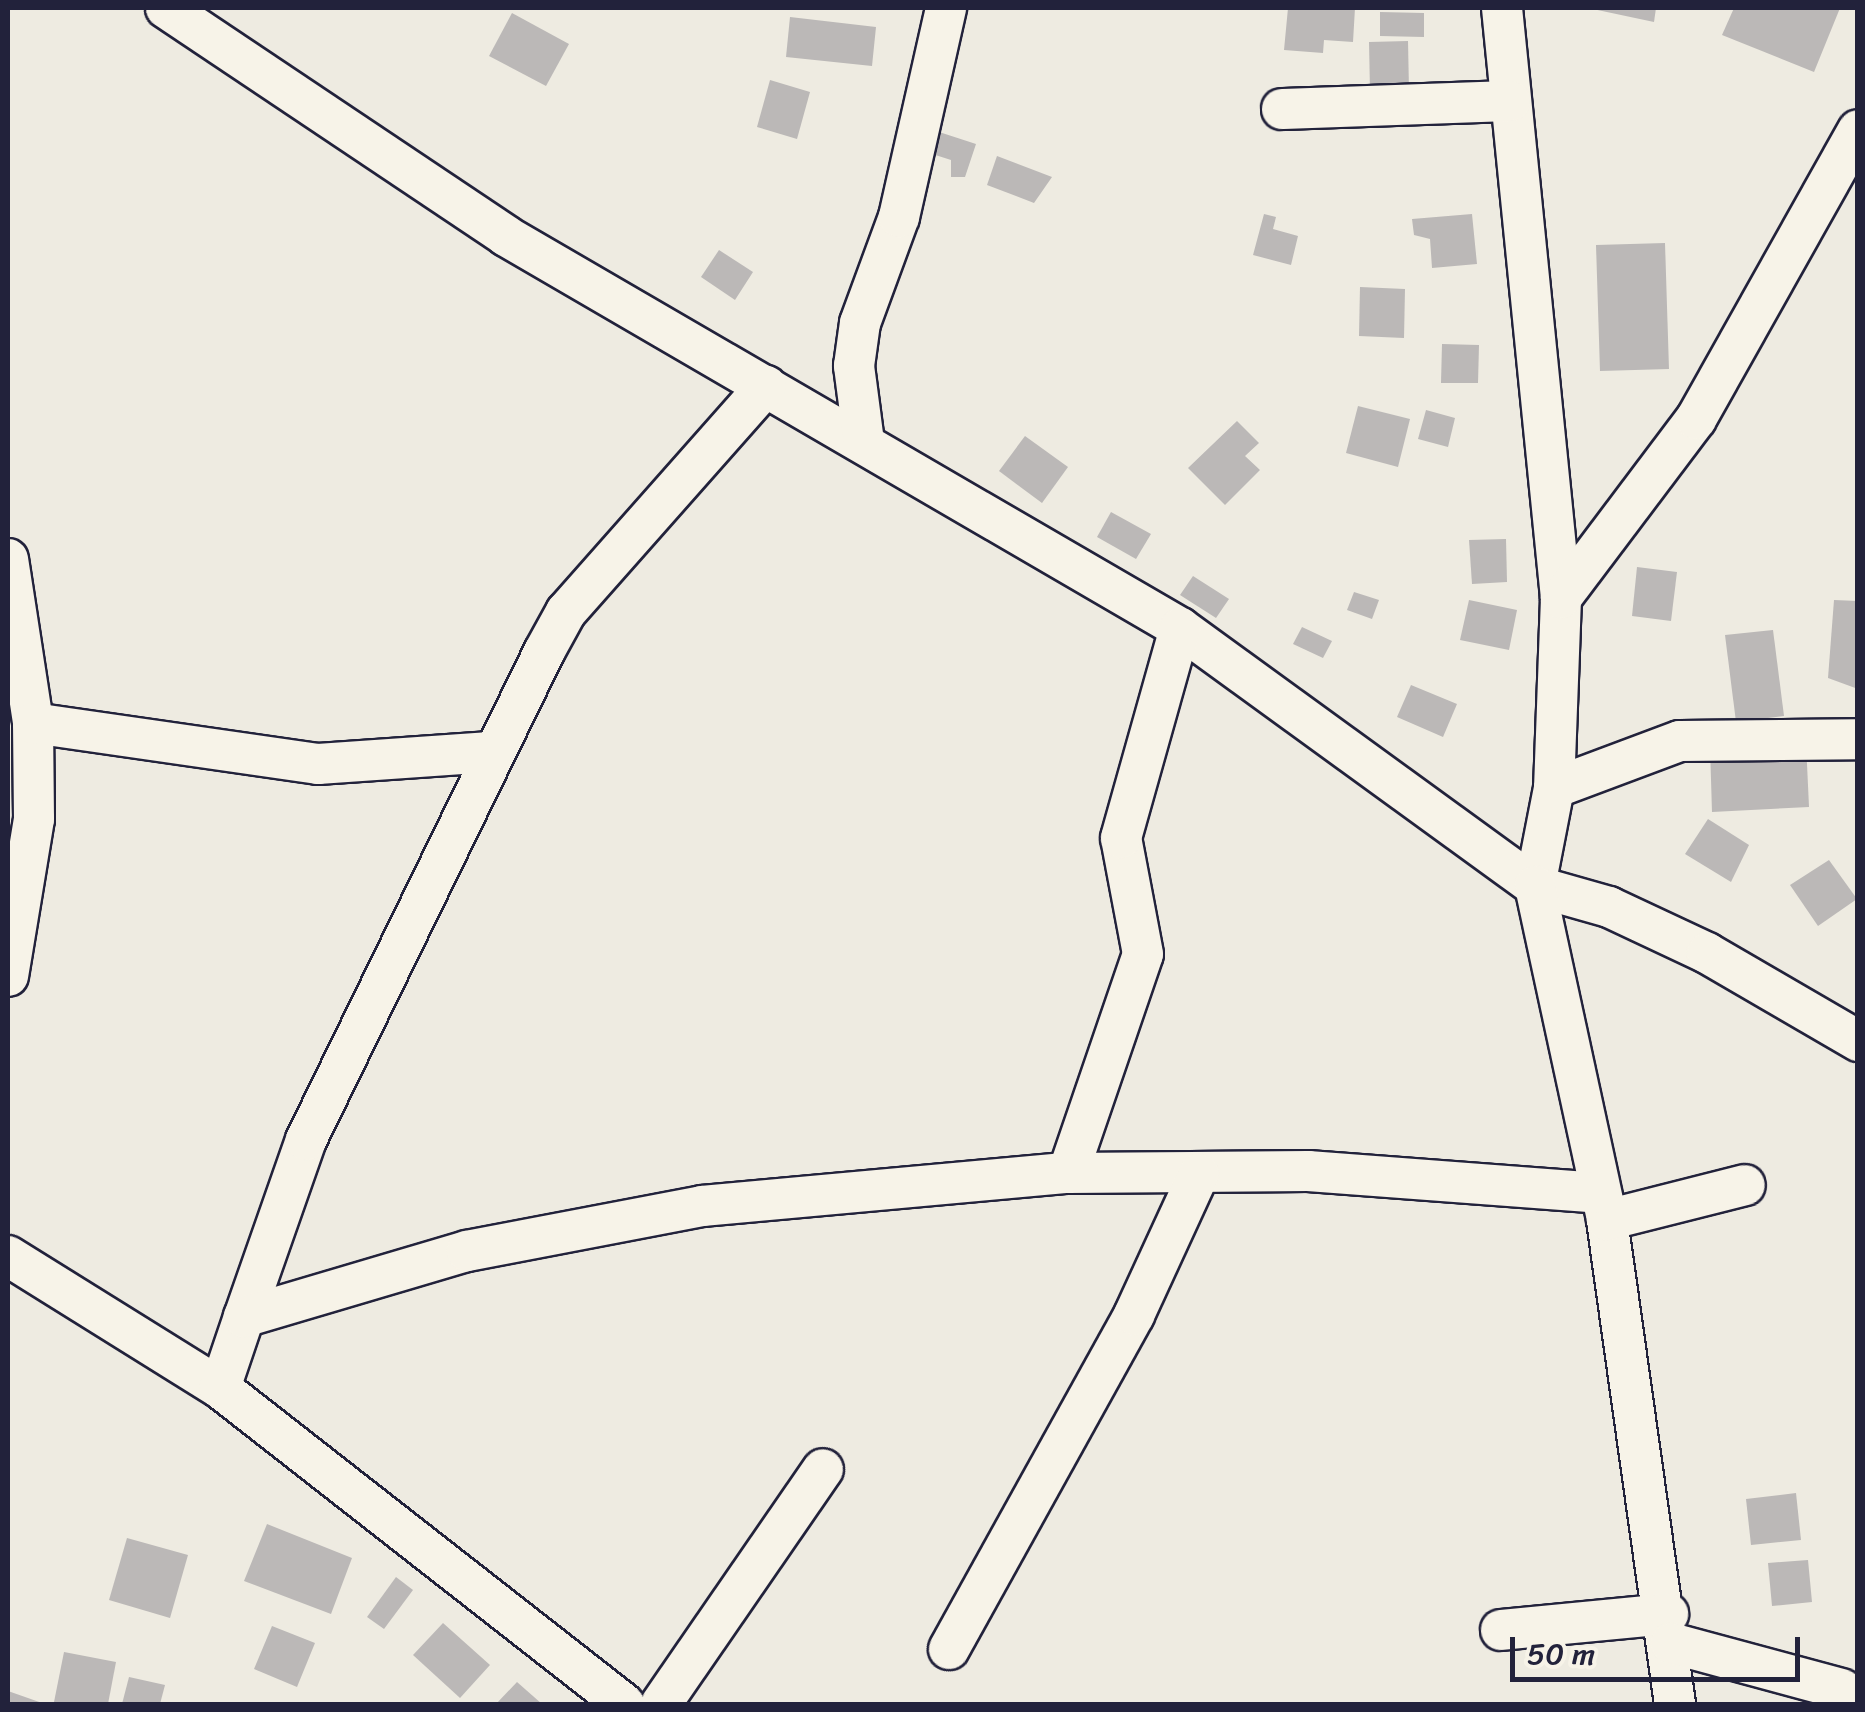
<!DOCTYPE html>
<style>
body{margin:0}
#map{position:relative;width:1865px;height:1712px;overflow:hidden;background:#eeebe1;font-family:Sriracha,sans-serif}
div>[style]{position:absolute}
.building>*{inset:0;background:#bbb8b7}
.roads{filter:drop-shadow(2px 0 #22223b) drop-shadow(-2px 0 #22223b) drop-shadow(0 2px #22223b) drop-shadow(0 -2px #22223b)}
.minor>*{height:40px;margin:-20px;padding:0 20px;transform-origin:20px;border-radius:20px;background:#f7f3e8}
span{translate:-50% -50%;white-space:nowrap;text-align:center;line-height:1.15;-webkit-text-stroke:8px #f7f3e8;paint-order:stroke}
.frame{position:absolute;inset:0;border:10px solid #22223b;pointer-events:none}
.scale{position:absolute;left:1510px;top:1637px;width:290px;height:45px;box-sizing:border-box;border:5px solid #22223b;border-top:0;padding-left:12px;font-size:30px;line-height:35px;white-space:nowrap;color:#22223b;-webkit-text-stroke:8px #f7f3e8;paint-order:stroke}
</style>
<div id="map">
<div class="building">
<i style="clip-path:polygon(1288px 8px,1355px 8px,1353px 42px,1324px 40px,1323px 53px,1284px 50px)"></i>
<i style="clip-path:polygon(1588px 8px,1656px 8px,1654px 22px)"></i>
<i style="clip-path:polygon(1734px 8px,1840px 8px,1814px 72px,1722px 35px)"></i>
<i style="clip-path:polygon(1380px 12px,1424px 13px,1424px 37px,1380px 36px)"></i>
<i style="clip-path:polygon(512px 13px,569px 44px,546px 86px,489px 56px)"></i>
<i style="clip-path:polygon(790px 17px,876px 27px,872px 66px,786px 57px)"></i>
<i style="clip-path:polygon(1408px 41px,1409px 91px,1370px 91px,1369px 42px)"></i>
<i style="clip-path:polygon(770px 80px,810px 92px,797px 139px,757px 127px)"></i>
<i style="clip-path:polygon(933px 130px,976px 144px,965px 177px,951px 177px,951px 160px,926px 152px)"></i>
<i style="clip-path:polygon(997px 156px,1052px 177px,1034px 203px,987px 185px)"></i>
<i style="clip-path:polygon(1264px 214px,1276px 217px,1273px 229px,1298px 236px,1291px 265px,1253px 255px)"></i>
<i style="clip-path:polygon(1472px 214px,1477px 264px,1432px 268px,1430px 239px,1414px 235px,1412px 219px)"></i>
<i style="clip-path:polygon(1665px 243px,1669px 369px,1600px 371px,1596px 245px)"></i>
<i style="clip-path:polygon(719px 250px,753px 272px,735px 300px,701px 277px)"></i>
<i style="clip-path:polygon(1360px 287px,1405px 289px,1404px 338px,1359px 336px)"></i>
<i style="clip-path:polygon(1442px 344px,1479px 345px,1478px 383px,1441px 383px)"></i>
<i style="clip-path:polygon(1358px 406px,1410px 419px,1398px 467px,1346px 453px)"></i>
<i style="clip-path:polygon(1426px 410px,1455px 418px,1448px 447px,1418px 439px)"></i>
<i style="clip-path:polygon(1237px 421px,1259px 443px,1245px 456px,1260px 470px,1225px 505px,1188px 468px)"></i>
<i style="clip-path:polygon(1025px 436px,1068px 467px,1042px 503px,999px 471px)"></i>
<i style="clip-path:polygon(1111px 512px,1151px 534px,1136px 559px,1097px 537px)"></i>
<i style="clip-path:polygon(1506px 539px,1507px 582px,1472px 584px,1469px 540px)"></i>
<i style="clip-path:polygon(1637px 567px,1677px 572px,1671px 621px,1632px 616px)"></i>
<i style="clip-path:polygon(1193px 576px,1229px 599px,1216px 618px,1180px 595px)"></i>
<i style="clip-path:polygon(1354px 592px,1379px 600px,1372px 619px,1347px 610px)"></i>
<i style="clip-path:polygon(1469px 600px,1517px 610px,1509px 650px,1460px 640px)"></i>
<i style="clip-path:polygon(1834px 600px,1858px 601px,1858px 689px,1828px 678px)"></i>
<i style="clip-path:polygon(1302px 627px,1332px 641px,1323px 658px,1293px 644px)"></i>
<i style="clip-path:polygon(1773px 630px,1784px 716px,1736px 722px,1725px 635px)"></i>
<i style="clip-path:polygon(1411px 685px,1457px 704px,1443px 737px,1397px 717px)"></i>
<i style="clip-path:polygon(1806px 743px,1809px 807px,1712px 812px,1710px 747px)"></i>
<i style="clip-path:polygon(1708px 819px,1749px 845px,1731px 882px,1685px 854px)"></i>
<i style="clip-path:polygon(1829px 860px,1857px 899px,1818px 926px,1790px 885px)"></i>
<i style="clip-path:polygon(1796px 1493px,1801px 1540px,1751px 1545px,1746px 1499px)"></i>
<i style="clip-path:polygon(267px 1524px,352px 1558px,331px 1614px,244px 1581px)"></i>
<i style="clip-path:polygon(127px 1538px,188px 1555px,170px 1618px,109px 1600px)"></i>
<i style="clip-path:polygon(1808px 1560px,1812px 1602px,1772px 1606px,1768px 1563px)"></i>
<i style="clip-path:polygon(396px 1577px,413px 1590px,384px 1629px,367px 1617px)"></i>
<i style="clip-path:polygon(443px 1623px,490px 1665px,460px 1698px,413px 1655px)"></i>
<i style="clip-path:polygon(272px 1626px,315px 1643px,297px 1687px,254px 1669px)"></i>
<i style="clip-path:polygon(64px 1652px,116px 1662px,108px 1704px,54px 1702px)"></i>
<i style="clip-path:polygon(129px 1677px,165px 1685px,160px 1704px,122px 1704px)"></i>
<i style="clip-path:polygon(517px 1682px,542px 1704px,496px 1704px)"></i>
<i style="clip-path:polygon(8px 1691px,45px 1704px,8px 1704px)"></i>
</div>
<div class="roads">
<div class="minor">
<i style="left:166px;top:8px;width:409px;rotate:33.8deg"></i>
<i style="left:506px;top:236px;width:780px;rotate:30.18deg"></i>
<i style="left:1180px;top:628px;width:439px;rotate:36deg"></i>
<i style="left:1535px;top:886px;width:77px;rotate:15.8deg"></i>
<i style="left:1609px;top:907px;width:108px;rotate:25.1deg"></i>
<i style="left:1707px;top:953px;width:175px;rotate:30.2deg"></i>
<i style="left:1502px;top:8px;width:593px;rotate:84.29deg"></i>
<i style="left:1561px;top:598px;width:190px;rotate:92.1deg"></i>
<i style="left:1554px;top:788px;width:100px;rotate:101deg"></i>
<i style="left:1535px;top:886px;width:342px;rotate:77.8deg"></i>
<i style="left:1607px;top:1220px;width:489px;rotate:82deg"></i>
<i style="left:1282px;top:109px;width:228px;rotate:-2deg"></i>
<i style="left:864px;top:442px;width:77px;rotate:-97.5deg"></i>
<i style="left:854px;top:366px;width:43px;rotate:-82.1deg"></i>
<i style="left:860px;top:323px;width:113px;rotate:-69.8deg"></i>
<i style="left:899px;top:217px;width:214px;rotate:-77.3deg"></i>
<i style="left:8px;top:559px;width:166px;rotate:81.3deg"></i>
<i style="left:33px;top:723px;width:96px;rotate:89.4deg"></i>
<i style="left:34px;top:819px;width:159px;rotate:99.4deg"></i>
<i style="left:1561px;top:598px;width:224px;rotate:-53deg"></i>
<i style="left:1696px;top:419px;width:331px;rotate:-60.7deg"></i>
<i style="left:33px;top:723px;width:288px;rotate:8.2deg"></i>
<i style="left:318px;top:764px;width:173px;rotate:-4deg"></i>
<i style="left:1554px;top:788px;width:134px;rotate:-20.5deg"></i>
<i style="left:1680px;top:741px;width:178px;rotate:-0.6deg"></i>
<i style="left:1068px;top:1173px;width:231px;rotate:-71.1deg"></i>
<i style="left:1143px;top:954px;width:118px;rotate:-100.7deg"></i>
<i style="left:1121px;top:838px;width:218px;rotate:-74.3deg"></i>
<i style="left:1607px;top:1220px;width:142px;rotate:-14.2deg"></i>
<i style="left:8px;top:1256px;width:250px;rotate:31.9deg"></i>
<i style="left:220px;top:1388px;width:513px;rotate:38.03deg"></i>
<i style="left:244px;top:1317px;width:188px;rotate:-70.7deg"></i>
<i style="left:306px;top:1140px;width:543px;rotate:-64deg"></i>
<i style="left:544px;top:652px;width:46px;rotate:-61.2deg"></i>
<i style="left:566px;top:612px;width:302px;rotate:-48.5deg"></i>
<i style="left:220px;top:1388px;width:75px;rotate:-71.3deg"></i>
<i style="left:244px;top:1317px;width:233px;rotate:-16.5deg"></i>
<i style="left:467px;top:1251px;width:239px;rotate:-10.8deg"></i>
<i style="left:702px;top:1206px;width:367px;rotate:-5.2deg"></i>
<i style="left:1068px;top:1173px;width:240px;rotate:-0.5deg"></i>
<i style="left:1308px;top:1171px;width:292px;rotate:4.3deg"></i>
<i style="left:1501px;top:1630px;width:168px;rotate:-5.5deg"></i>
<i style="left:1671px;top:1643px;width:177px;rotate:15.1deg"></i>
<i style="left:949px;top:1649px;width:382px;rotate:-61deg"></i>
<i style="left:1134px;top:1315px;width:155px;rotate:-65.3deg"></i>
<i style="left:661px;top:1704px;width:285px;rotate:-55.4deg"></i>
</div>
</div>
<div class="frame"></div>
<div class="scale">50 m</div>
</div>
